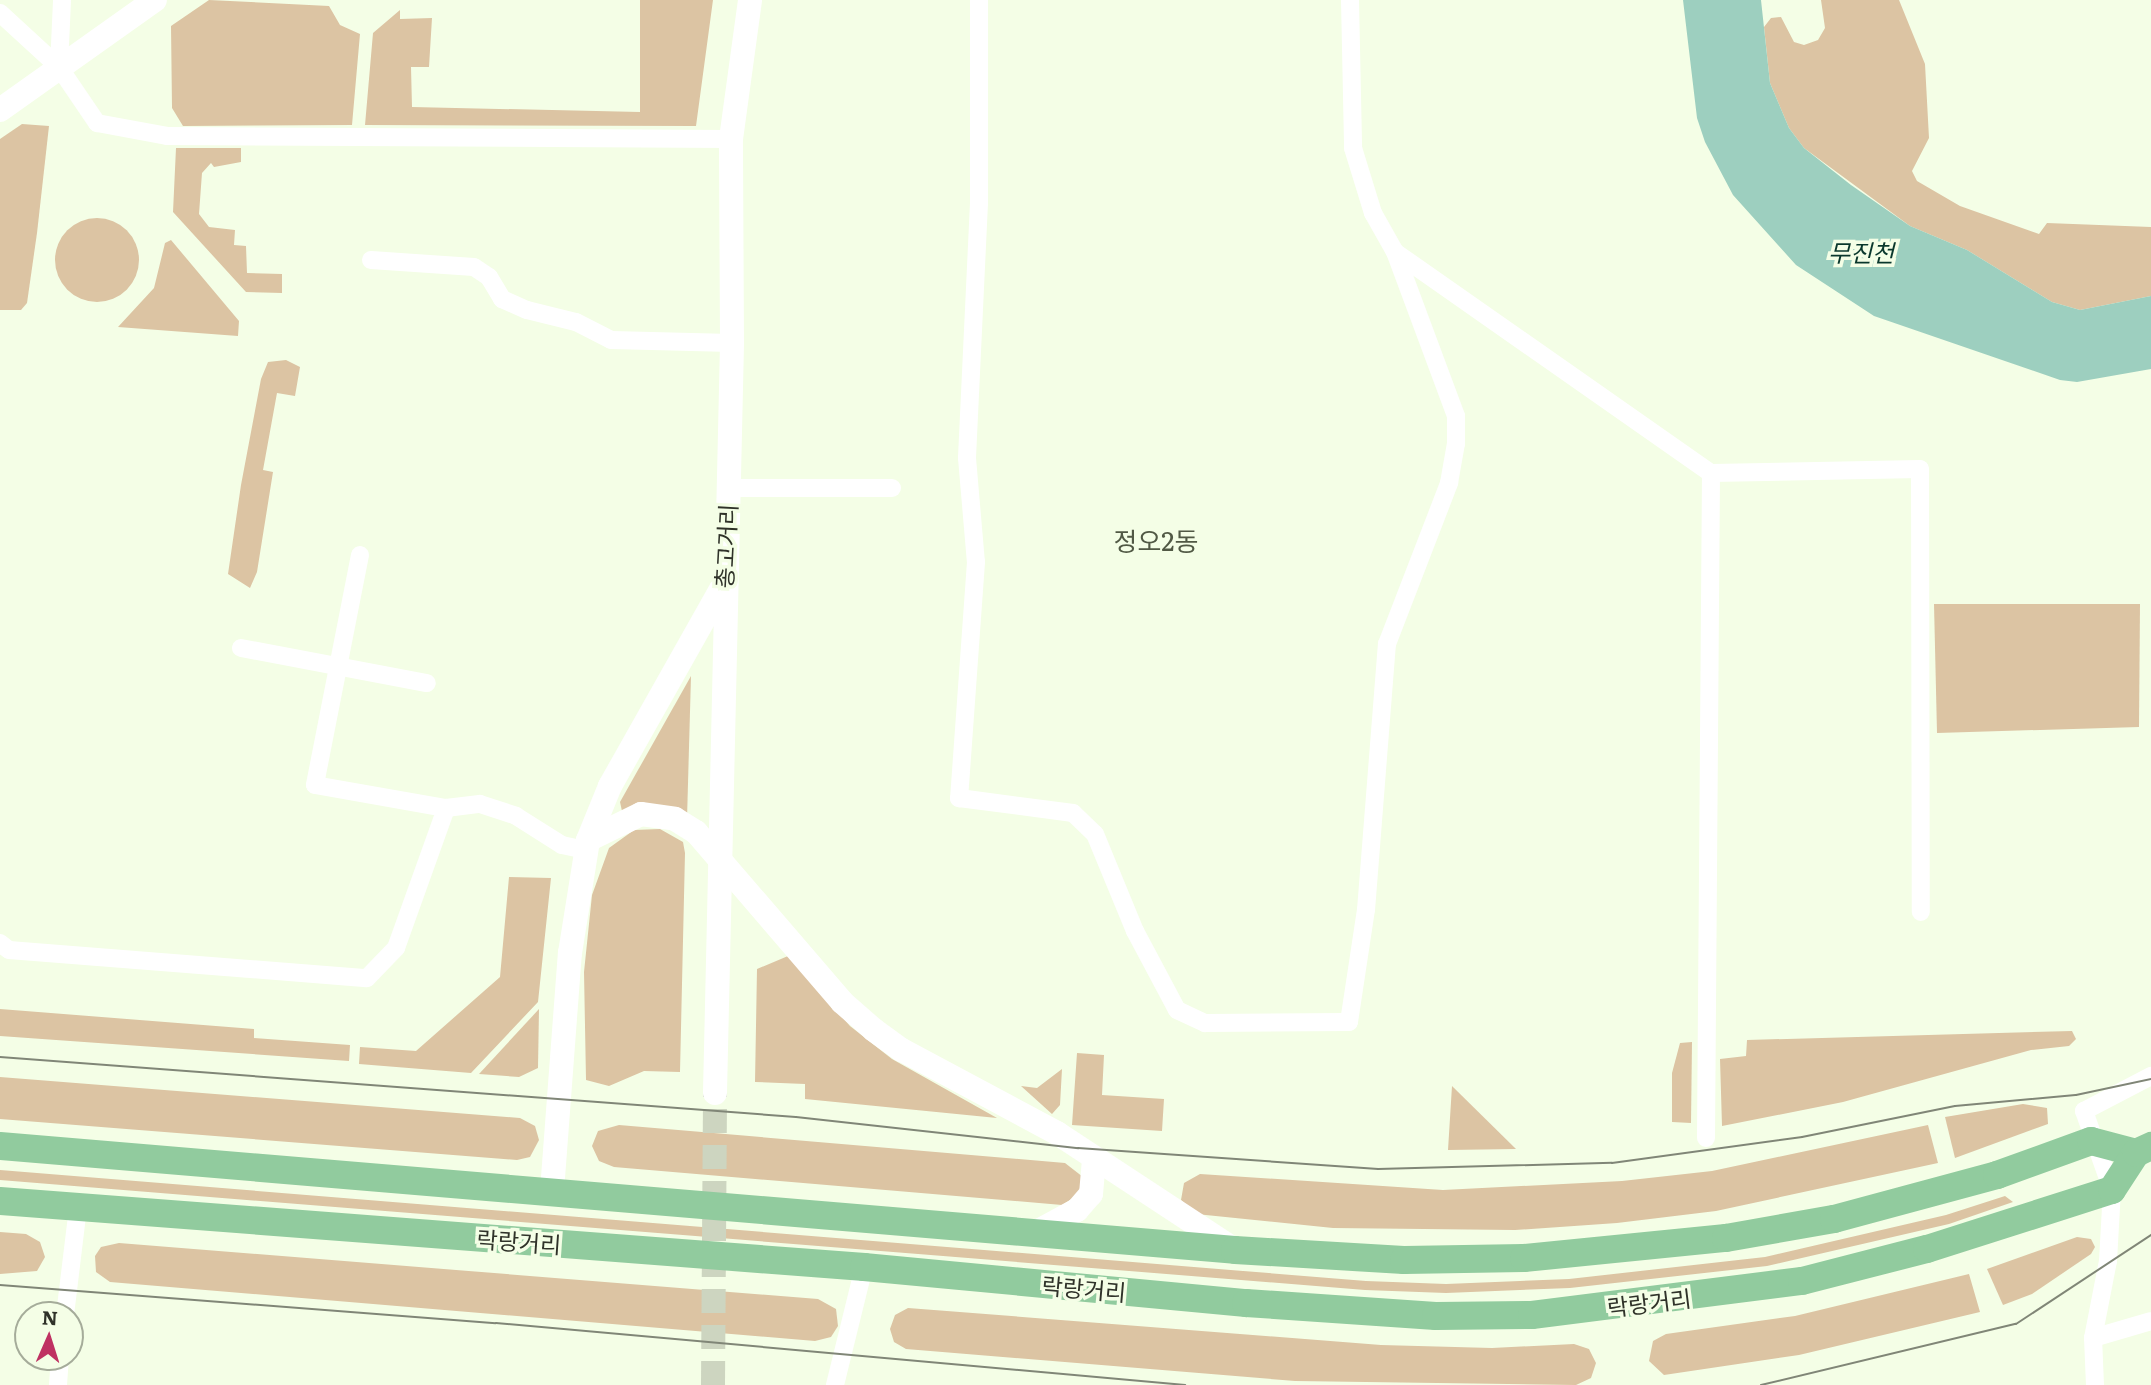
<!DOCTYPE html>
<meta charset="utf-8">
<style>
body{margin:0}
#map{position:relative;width:2151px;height:1385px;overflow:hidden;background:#f4fee6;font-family:Literata,"Noto Sans KR",serif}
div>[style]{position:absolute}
.green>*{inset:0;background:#dcc4a3}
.round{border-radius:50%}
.water>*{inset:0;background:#9dcfbf}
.secondary-tunnel>*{height:24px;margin-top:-12px;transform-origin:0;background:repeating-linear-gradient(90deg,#cdd5c0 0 24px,transparent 0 36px)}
.street>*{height:18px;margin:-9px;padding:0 9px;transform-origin:9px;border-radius:9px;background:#fff}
.secondary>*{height:24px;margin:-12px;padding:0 12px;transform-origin:12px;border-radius:12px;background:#fff}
.primary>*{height:28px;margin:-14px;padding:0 14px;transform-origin:14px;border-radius:14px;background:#91cb9e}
.tram>*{height:2px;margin:-1px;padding:0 1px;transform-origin:1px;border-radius:1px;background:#808677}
span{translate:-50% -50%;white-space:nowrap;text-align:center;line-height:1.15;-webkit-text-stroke:7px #f4fee6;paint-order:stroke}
.street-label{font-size:23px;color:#2f3229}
.water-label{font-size:24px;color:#09372c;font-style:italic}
.quarter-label{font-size:26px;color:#515945}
.north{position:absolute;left:14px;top:1301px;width:70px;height:70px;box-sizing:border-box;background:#f4fee6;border:2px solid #a5ac9a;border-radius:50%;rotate:3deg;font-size:19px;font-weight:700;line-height:28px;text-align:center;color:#2f3229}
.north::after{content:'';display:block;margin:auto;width:24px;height:32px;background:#bf3162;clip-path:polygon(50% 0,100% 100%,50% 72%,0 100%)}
</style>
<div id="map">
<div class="green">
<i style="clip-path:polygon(209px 0,329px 6px,340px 25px,360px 34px,352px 125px,183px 126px,172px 108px,171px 26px)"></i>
<i style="clip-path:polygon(640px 0,713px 0,696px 126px,365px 125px,373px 33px,400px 10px,400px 19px,432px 18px,429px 67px,411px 67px,412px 107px,640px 112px)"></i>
<i style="clip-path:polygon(1821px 0,1899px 0,1925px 64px,1929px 138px,1912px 171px,1917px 181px,1960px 206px,2039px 234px,2047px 223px,2151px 227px,2151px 296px,2080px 310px,2052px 302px,1967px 250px,1910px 226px,1804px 148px,1789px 128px,1770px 83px,1764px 27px,1771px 18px,1781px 17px,1794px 42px,1804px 45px,1818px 40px,1825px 28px)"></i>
<i style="clip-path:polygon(22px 124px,49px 126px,37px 233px,27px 303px,21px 310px,0 310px,0 139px)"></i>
<i style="clip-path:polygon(176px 148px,241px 148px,241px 162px,214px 167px,211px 163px,202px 173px,199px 214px,209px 227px,235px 230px,234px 245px,246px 246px,247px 273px,282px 274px,282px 293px,246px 292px,173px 212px)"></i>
<i class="round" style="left:55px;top:218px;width:84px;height:84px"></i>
<i style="clip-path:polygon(171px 240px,239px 321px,238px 336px,118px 327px,154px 288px,165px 243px)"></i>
<i style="clip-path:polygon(286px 360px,300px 367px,295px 396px,277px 393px,263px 470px,273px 472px,257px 572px,250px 588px,228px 574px,241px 485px,261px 379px,268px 362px)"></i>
<i style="clip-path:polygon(1934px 604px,2140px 604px,2139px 727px,1937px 733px)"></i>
<i style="clip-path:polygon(691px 676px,687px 819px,622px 811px,620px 802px)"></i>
<i style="clip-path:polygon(660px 829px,683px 842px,685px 853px,680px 1072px,644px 1071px,609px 1086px,586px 1080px,584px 972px,592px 895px,609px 848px,634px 830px)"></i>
<i style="clip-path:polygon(509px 877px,551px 878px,538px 1002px,471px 1073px,359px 1064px,360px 1047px,416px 1051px,500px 977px)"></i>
<i style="clip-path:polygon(788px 956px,850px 1026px,892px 1059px,997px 1118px,805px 1099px,805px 1084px,755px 1082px,757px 969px)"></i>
<i style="clip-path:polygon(0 1009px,254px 1029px,254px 1038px,350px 1045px,349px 1061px,0 1036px)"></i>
<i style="clip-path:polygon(539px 1009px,538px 1068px,519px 1077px,479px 1074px)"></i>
<i style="clip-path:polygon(2072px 1031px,2076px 1039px,2069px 1046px,2031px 1050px,1843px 1102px,1722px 1126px,1720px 1059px,1746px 1056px,1747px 1040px)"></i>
<i style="clip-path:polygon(1692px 1042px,1691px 1123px,1672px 1122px,1672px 1073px,1680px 1043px)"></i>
<i style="clip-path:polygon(1077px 1053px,1104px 1055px,1102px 1095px,1164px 1099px,1162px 1131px,1072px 1125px)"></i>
<i style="clip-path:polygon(1062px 1069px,1060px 1105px,1052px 1114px,1021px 1086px,1037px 1088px)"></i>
<i style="clip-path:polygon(0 1077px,520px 1118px,535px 1126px,539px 1140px,530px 1157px,517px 1160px,0 1119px)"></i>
<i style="clip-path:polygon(1452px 1086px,1516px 1149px,1448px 1150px)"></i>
<i style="clip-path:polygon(2023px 1104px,2047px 1108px,2048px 1124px,1955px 1158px,1945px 1117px)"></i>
<i style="clip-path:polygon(619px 1125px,1065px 1163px,1083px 1177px,1083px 1192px,1062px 1205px,614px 1167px,599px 1161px,592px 1146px,598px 1131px)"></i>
<i style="clip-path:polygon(1928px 1125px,1938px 1163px,1716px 1211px,1617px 1223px,1515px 1230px,1333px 1228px,1196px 1214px,1181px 1200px,1184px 1183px,1200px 1174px,1443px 1190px,1622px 1181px,1712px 1171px)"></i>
<i style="clip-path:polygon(0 1170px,1366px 1281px,1446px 1284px,1569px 1279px,1765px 1257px,1946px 1215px,2005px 1196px,2013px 1202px,1949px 1224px,1767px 1266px,1570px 1288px,1446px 1293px,1365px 1290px,0 1180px)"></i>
<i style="clip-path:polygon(0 1232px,26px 1234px,40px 1242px,45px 1257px,37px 1271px,0 1274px)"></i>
<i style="clip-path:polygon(2077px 1237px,2091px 1239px,2095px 1247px,2091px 1254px,2032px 1294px,2003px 1305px,1987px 1269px)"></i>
<i style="clip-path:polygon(119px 1243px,818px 1299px,836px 1309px,838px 1326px,831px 1337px,815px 1341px,110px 1282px,96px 1272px,95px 1256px,101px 1247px)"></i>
<i style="clip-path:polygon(1969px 1274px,1980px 1312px,1799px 1355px,1664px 1375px,1649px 1361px,1653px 1341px,1666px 1334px,1795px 1316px)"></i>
<i style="clip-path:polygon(908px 1308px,1381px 1345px,1492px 1348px,1574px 1344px,1589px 1349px,1596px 1363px,1591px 1378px,1576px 1385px,1295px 1381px,906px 1349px,894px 1342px,890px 1329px,895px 1315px)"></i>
</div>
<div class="water">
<i style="clip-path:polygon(1683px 0,1761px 0,1770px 83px,1789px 128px,1804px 148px,1851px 185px,1910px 226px,1967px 250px,2052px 302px,2080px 310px,2151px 296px,2151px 369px,2077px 382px,2060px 380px,1874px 316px,1796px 265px,1733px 195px,1705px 142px,1697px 118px)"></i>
</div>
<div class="secondary-tunnel">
<i style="left:713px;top:1385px;width:292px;rotate:-89.6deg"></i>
</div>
<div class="street">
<i style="left:979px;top:0;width:203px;rotate:90deg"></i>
<i style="left:979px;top:203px;width:255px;rotate:92.7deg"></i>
<i style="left:967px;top:458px;width:104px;rotate:85.1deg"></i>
<i style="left:976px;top:562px;width:237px;rotate:94.1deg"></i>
<i style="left:959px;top:798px;width:115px;rotate:7.5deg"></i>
<i style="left:1073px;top:813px;width:30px;rotate:44deg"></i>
<i style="left:1095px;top:834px;width:105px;rotate:67.6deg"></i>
<i style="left:1135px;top:931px;width:89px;rotate:62deg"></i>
<i style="left:1177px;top:1010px;width:31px;rotate:25deg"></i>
<i style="left:1205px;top:1023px;width:144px;rotate:-0.4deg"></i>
<i style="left:1349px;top:1022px;width:113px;rotate:-81.4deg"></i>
<i style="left:1366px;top:910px;width:267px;rotate:-85.5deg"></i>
<i style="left:1387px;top:644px;width:173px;rotate:-68.9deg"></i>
<i style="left:1449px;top:483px;width:40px;rotate:-80deg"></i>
<i style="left:1456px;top:444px;width:28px;rotate:-90deg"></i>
<i style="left:1456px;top:416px;width:175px;rotate:-110.4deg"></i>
<i style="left:1350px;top:0;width:148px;rotate:88.8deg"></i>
<i style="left:1353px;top:148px;width:68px;rotate:72.9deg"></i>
<i style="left:1373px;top:213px;width:45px;rotate:60.6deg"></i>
<i style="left:1395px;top:252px;width:386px;rotate:35deg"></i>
<i style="left:1711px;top:473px;width:209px;rotate:-1.1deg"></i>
<i style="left:1920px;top:469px;width:443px;rotate:89.9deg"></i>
<i style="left:0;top:13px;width:80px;rotate:42.5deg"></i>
<i style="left:59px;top:67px;width:68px;rotate:55.8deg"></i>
<i style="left:97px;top:123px;width:71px;rotate:10.5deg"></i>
<i style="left:167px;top:136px;width:564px;rotate:0.3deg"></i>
<i style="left:59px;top:67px;width:67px;rotate:-87.4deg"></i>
<i style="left:371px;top:260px;width:103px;rotate:3.9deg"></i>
<i style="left:474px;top:267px;width:18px;rotate:34deg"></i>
<i style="left:489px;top:277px;width:26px;rotate:59deg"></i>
<i style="left:502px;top:299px;width:27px;rotate:24deg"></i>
<i style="left:527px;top:310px;width:50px;rotate:13.8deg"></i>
<i style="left:576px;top:322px;width:39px;rotate:27deg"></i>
<i style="left:611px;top:340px;width:121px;rotate:1.4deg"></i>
<i style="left:728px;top:488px;width:164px"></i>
<i style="left:360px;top:555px;width:234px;rotate:101.1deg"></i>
<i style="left:315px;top:785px;width:133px;rotate:10deg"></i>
<i style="left:241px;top:648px;width:189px;rotate:10.7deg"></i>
<i style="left:0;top:943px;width:11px;rotate:38deg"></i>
<i style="left:9px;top:950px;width:359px;rotate:4.5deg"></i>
<i style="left:367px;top:978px;width:42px;rotate:-46deg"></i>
<i style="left:396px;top:948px;width:149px;rotate:-70.3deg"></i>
<i style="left:446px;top:808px;width:34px;rotate:-7deg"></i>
<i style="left:480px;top:804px;width:38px;rotate:18deg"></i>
<i style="left:516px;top:816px;width:54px;rotate:32.2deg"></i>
<i style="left:562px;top:845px;width:25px;rotate:12deg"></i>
<i style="left:1706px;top:1138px;width:665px;rotate:-89.57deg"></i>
<i style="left:65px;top:1315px;width:108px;rotate:-83.1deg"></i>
<i style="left:2093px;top:1338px;width:60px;rotate:-16.3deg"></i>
<i style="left:58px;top:1385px;width:28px;rotate:-86deg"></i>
<i style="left:835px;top:1385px;width:122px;rotate:-76.2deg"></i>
<i style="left:2095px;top:1385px;width:47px;rotate:-92.4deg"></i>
<i style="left:2093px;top:1338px;width:78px;rotate:-79deg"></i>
<i style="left:2108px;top:1261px;width:71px;rotate:-86.8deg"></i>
<i style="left:2112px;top:1190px;width:84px;rotate:-109.5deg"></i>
<i style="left:2084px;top:1111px;width:76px;rotate:-27.6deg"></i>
</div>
<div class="secondary">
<i style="left:0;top:110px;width:190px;rotate:-35.4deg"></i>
<i style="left:588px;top:840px;width:59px;rotate:-26.1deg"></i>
<i style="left:641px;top:814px;width:34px;rotate:8deg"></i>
<i style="left:675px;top:819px;width:25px;rotate:32deg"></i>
<i style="left:696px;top:832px;width:224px;rotate:49.3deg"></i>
<i style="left:842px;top:1002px;width:43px;rotate:41.2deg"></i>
<i style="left:874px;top:1030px;width:34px;rotate:36deg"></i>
<i style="left:902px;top:1050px;width:176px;rotate:28.2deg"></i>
<i style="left:1057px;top:1133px;width:213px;rotate:33.3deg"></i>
<i style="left:715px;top:1093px;width:750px;rotate:-88.7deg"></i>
<i style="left:732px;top:343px;width:204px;rotate:-90.3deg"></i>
<i style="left:731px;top:139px;width:140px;rotate:-82.2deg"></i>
<i style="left:552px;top:1191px;width:239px;rotate:-85.7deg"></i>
<i style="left:570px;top:953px;width:114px;rotate:-80.9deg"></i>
<i style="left:588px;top:840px;width:58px;rotate:-67.8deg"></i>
<i style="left:610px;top:786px;width:226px;rotate:-60.6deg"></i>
<i style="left:1040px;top:1230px;width:42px;rotate:-28.4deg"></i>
<i style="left:1077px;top:1210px;width:21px;rotate:-49deg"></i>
<i style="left:1091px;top:1194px;width:35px;rotate:-85deg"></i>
</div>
<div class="primary">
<i style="left:0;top:1146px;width:1239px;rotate:4.81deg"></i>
<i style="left:1235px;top:1250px;width:169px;rotate:3.4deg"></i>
<i style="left:1404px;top:1260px;width:120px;rotate:-1deg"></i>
<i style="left:1524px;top:1258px;width:203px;rotate:-5.7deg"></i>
<i style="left:1726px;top:1238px;width:110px;rotate:-10deg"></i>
<i style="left:1834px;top:1219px;width:169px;rotate:-15.1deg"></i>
<i style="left:1997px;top:1175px;width:100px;rotate:-19.9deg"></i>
<i style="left:2091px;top:1141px;width:47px;rotate:14.9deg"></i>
<i style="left:0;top:1201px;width:867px;rotate:4.37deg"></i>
<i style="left:864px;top:1267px;width:384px;rotate:5.4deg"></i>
<i style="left:1246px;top:1303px;width:190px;rotate:3.9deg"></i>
<i style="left:1436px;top:1316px;width:96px;rotate:-0.6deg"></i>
<i style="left:1532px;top:1315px;width:272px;rotate:-7.2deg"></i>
<i style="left:1802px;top:1281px;width:129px;rotate:-14.4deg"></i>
<i style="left:1927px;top:1249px;width:194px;rotate:-17.7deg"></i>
<i style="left:2112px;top:1190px;width:44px;rotate:-57deg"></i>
<i style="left:2136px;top:1153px;width:17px;rotate:-25deg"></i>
</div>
<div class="tram">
<i style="left:0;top:1057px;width:798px;rotate:4.31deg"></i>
<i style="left:796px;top:1117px;width:284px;rotate:6.3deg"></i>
<i style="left:1078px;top:1148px;width:301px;rotate:4deg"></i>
<i style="left:1378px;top:1169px;width:234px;rotate:-1.5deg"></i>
<i style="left:1612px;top:1163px;width:192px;rotate:-7.8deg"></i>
<i style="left:1802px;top:1137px;width:156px;rotate:-11.5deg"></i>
<i style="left:1955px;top:1106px;width:121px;rotate:-5.2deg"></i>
<i style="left:2076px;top:1095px;width:77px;rotate:-12deg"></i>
<i style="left:0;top:1285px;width:497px;rotate:4.4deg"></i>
<i style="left:496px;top:1323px;width:692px;rotate:5.14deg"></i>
<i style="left:1761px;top:1385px;width:262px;rotate:-13.5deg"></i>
<i style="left:2016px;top:1324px;width:162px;rotate:-33.4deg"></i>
</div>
<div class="street-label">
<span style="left:725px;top:546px;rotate:-87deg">총고거리</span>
<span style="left:519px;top:1241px;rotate:4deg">락랑거리</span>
<span style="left:1084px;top:1288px;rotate:5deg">락랑거리</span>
<span style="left:1649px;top:1302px;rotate:-7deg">락랑거리</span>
</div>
<div class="water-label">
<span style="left:1861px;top:252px">무진천</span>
</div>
<div class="quarter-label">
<span style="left:1156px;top:540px">정오2동</span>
</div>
<div class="north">N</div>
</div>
